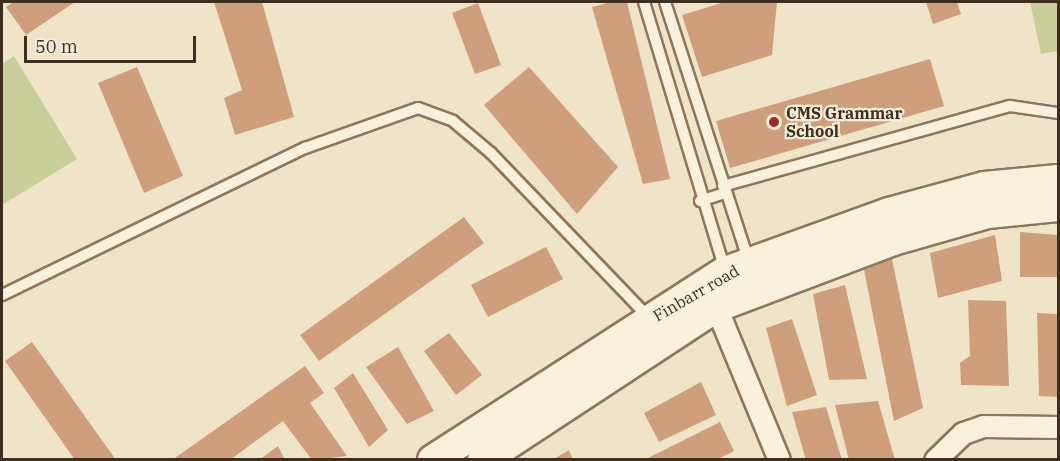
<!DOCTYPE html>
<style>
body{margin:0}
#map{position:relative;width:1060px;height:461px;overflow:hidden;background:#f0e4c8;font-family:"IBM Plex Serif",serif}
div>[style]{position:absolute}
.green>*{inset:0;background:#c9cf9b}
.building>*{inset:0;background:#cf9f7d}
.roads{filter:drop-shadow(2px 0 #8d765c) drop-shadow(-2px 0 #8d765c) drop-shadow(0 2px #8d765c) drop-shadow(0 -2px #8d765c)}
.lane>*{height:10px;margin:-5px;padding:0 5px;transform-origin:5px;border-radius:5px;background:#faf1dc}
.street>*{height:21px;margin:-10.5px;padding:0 10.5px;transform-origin:10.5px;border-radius:10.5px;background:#faf1dc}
.secondary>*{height:30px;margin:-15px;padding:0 15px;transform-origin:15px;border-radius:15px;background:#faf1dc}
.dots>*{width:16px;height:16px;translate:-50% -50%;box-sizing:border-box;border:3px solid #f7eed8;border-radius:50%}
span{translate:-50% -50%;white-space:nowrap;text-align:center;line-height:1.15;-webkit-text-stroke:4.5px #f7eed8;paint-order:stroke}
.poi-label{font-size:16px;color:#3d2e20;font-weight:700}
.left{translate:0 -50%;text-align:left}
.street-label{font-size:16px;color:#3d2e20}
.frame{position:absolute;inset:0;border:3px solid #3d2e20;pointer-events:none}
.scale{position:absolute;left:24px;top:36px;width:172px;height:27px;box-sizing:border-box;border:3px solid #3d2e20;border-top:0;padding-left:8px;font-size:18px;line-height:21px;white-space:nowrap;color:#3d2e20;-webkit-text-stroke:4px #f7eed8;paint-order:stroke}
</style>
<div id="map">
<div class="green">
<i style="clip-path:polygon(1030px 2px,1058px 2px,1058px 51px,1041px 54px)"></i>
<i style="clip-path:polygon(14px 56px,77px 159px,2px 205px,2px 64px)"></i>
</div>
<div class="building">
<i style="clip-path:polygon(14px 2px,75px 2px,26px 35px,6px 7px)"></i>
<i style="clip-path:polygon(214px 2px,262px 2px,294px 117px,235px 135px,224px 98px,242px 90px)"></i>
<i style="clip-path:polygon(611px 2px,627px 2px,670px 179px,643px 184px,592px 7px)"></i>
<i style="clip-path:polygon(725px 2px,777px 2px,772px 55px,702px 77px,682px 15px)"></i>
<i style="clip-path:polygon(926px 2px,957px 2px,961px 14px,933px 24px)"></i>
<i style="clip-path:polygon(478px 3px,501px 65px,475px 74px,452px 13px)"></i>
<i style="clip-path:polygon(930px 59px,944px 106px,730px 168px,716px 121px)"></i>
<i style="clip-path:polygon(137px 67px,183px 176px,144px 193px,98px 83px)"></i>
<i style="clip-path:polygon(529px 67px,618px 167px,577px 214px,484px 105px)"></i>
<i style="clip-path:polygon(464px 217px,484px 243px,319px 361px,300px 335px)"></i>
<i style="clip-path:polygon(1020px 232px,1058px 235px,1058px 277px,1020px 277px)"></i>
<i style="clip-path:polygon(995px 235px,1002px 281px,938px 298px,930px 253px)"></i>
<i style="clip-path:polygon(546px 247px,563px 279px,488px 317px,471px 285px)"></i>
<i style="clip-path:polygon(892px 259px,923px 408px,894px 421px,864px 270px)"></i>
<i style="clip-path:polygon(845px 285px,867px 379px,829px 380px,813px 294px)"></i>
<i style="clip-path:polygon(968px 300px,1006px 301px,1009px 386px,961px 385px,960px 363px,970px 356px)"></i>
<i style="clip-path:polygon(1037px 313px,1058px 314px,1058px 397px,1039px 396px)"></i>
<i style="clip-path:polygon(792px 319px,817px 395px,787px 406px,766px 328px)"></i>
<i style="clip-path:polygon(449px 333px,482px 375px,456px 395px,424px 351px)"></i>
<i style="clip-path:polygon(32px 342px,116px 460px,75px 460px,5px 361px)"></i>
<i style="clip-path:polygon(398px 347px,434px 411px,407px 424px,366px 367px)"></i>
<i style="clip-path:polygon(305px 366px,324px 393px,310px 403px,347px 456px,312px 460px,283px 421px,230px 460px,172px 460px)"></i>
<i style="clip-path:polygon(353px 373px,388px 430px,369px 447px,334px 388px)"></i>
<i style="clip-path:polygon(701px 382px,716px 415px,659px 442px,644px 413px)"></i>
<i style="clip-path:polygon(878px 401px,895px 460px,849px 460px,835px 405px)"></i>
<i style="clip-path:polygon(826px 407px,842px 460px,806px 460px,792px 412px)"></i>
<i style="clip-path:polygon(720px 422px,734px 451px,716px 460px,644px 460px)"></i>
<i style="clip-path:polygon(278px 446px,285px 460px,259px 460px)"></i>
<i style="clip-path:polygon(569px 450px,573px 460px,552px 460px)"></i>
</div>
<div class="roads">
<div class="lane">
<i style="left:644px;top:2px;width:281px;rotate:73.2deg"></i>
<i style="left:665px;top:2px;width:273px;rotate:72.1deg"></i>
<i style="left:723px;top:186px;width:298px;rotate:-15.6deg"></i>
<i style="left:1010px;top:106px;width:49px;rotate:8.3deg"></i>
<i style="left:700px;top:201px;width:26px;rotate:-18deg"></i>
<i style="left:2px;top:295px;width:337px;rotate:-25.9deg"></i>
<i style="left:305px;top:148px;width:120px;rotate:-19.5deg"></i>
<i style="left:418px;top:108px;width:37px;rotate:20deg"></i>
<i style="left:453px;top:121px;width:50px;rotate:40.1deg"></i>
<i style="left:491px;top:153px;width:230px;rotate:46.2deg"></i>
</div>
<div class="street">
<i style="left:716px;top:307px;width:165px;rotate:67.6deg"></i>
<i style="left:935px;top:460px;width:39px;rotate:-44deg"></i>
<i style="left:963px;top:433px;width:21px;rotate:-19deg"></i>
<i style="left:983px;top:426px;width:75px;rotate:0.8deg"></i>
</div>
<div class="secondary">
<i style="left:433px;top:460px;width:347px;rotate:-32.8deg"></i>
<i style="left:725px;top:272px;width:174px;rotate:-19.8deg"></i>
<i style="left:889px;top:213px;width:99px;rotate:-15.2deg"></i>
<i style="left:985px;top:187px;width:73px;rotate:-5.5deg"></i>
<i style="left:483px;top:460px;width:279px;rotate:-33.3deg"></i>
<i style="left:716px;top:307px;width:189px;rotate:-20.7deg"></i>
<i style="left:893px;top:240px;width:99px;rotate:-15.9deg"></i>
<i style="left:988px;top:213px;width:70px;rotate:-5.7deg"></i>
</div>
</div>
<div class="dots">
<i style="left:774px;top:122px;background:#9e2a2b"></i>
</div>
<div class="poi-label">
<span class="left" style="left:786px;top:122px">CMS Grammar<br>School</span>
</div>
<div class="street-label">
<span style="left:696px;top:293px;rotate:-30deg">Finbarr road</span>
</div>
<div class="frame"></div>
<div class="scale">50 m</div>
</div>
